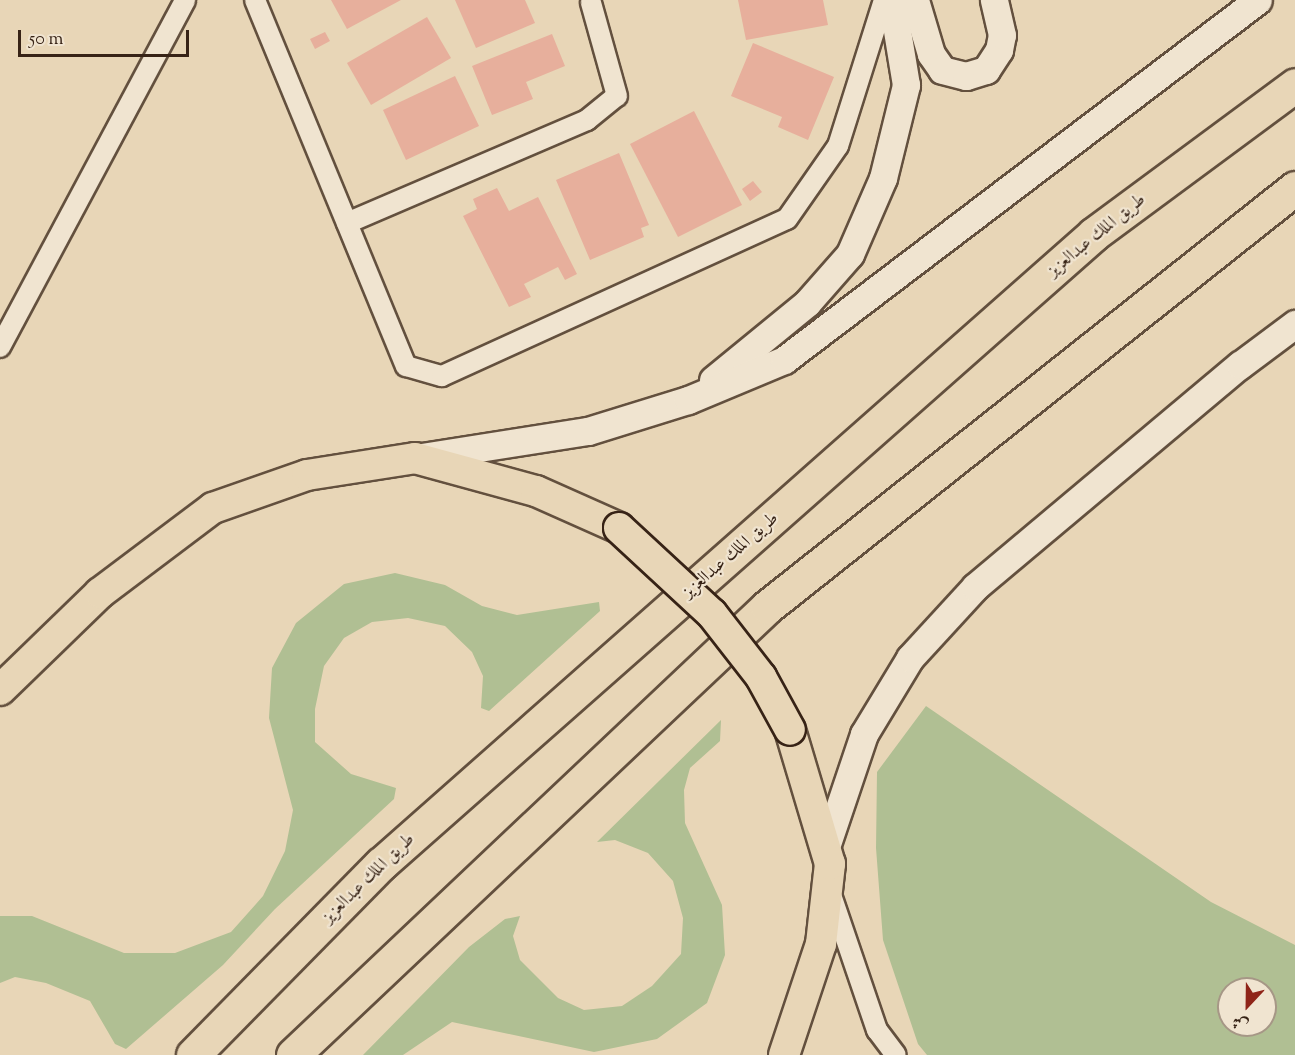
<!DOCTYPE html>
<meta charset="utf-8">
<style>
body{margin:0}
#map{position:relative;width:1295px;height:1055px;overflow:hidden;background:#e8d6b7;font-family:"Sorts Mill Goudy",Amiri,serif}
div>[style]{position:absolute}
.green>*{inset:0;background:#b0bf93}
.building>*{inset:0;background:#e7af9c}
.roads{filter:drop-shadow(2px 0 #63503e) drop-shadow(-2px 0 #63503e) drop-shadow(0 2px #63503e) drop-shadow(0 -2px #63503e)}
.street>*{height:20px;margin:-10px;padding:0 10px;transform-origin:10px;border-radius:10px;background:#f0e4d0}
.secondary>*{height:27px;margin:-13.5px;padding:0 13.5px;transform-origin:13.5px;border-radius:13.5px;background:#f0e4d0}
.primary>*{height:30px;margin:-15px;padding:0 15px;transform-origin:15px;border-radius:15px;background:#e8d6b7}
.highway>*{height:33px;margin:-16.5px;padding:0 16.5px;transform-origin:16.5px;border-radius:16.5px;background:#e8d6b7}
.bridges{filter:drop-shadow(2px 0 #372316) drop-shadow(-2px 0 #372316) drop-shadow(0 2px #372316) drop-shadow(0 -2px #372316)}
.primary-bridge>*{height:30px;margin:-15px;padding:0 15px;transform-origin:15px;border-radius:15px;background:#e8d6b7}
span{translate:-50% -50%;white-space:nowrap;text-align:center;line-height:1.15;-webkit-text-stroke:4.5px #f0e4d0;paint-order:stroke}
.street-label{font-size:18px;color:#372316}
.north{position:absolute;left:1217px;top:977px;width:60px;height:60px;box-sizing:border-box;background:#f0e4d0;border:2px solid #a69786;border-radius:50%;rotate:202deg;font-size:16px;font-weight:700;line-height:24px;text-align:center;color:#372316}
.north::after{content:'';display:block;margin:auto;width:21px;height:27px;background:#8f2418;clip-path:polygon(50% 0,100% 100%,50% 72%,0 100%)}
.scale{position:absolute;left:18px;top:30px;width:171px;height:27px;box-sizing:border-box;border:3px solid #372316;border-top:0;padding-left:8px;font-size:18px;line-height:21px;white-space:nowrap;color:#372316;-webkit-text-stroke:4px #f0e4d0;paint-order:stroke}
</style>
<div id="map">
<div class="green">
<i style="clip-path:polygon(395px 573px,445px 585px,482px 606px,517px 615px,599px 602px,600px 611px,489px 711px,481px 708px,483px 676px,472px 652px,445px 626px,408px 618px,372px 622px,344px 638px,324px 666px,315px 709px,315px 742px,351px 774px,396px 788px,394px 799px,275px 909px,223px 965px,126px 1049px,115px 1044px,90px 1001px,46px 983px,15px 977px,0 983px,0 916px,32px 916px,124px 953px,175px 953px,231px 932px,263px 896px,285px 851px,293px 810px,269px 718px,272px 668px,296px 623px,344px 584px)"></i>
<i style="clip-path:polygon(evenodd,926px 706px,1211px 902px,1295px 945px,1295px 1055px,927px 1055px,918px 1044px,883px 940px,876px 848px,877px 772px,926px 706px,1229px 989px,1265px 989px,1265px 1025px,1229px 1025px,1229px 989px)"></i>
<i style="clip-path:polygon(721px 720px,720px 741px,690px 768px,684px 790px,685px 823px,722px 905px,725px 955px,707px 1003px,657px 1039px,594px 1052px,452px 1022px,403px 1055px,363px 1055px,469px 947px,505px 919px,520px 916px,513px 936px,520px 960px,558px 998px,584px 1010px,622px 1006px,652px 986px,681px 954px,683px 918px,673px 881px,648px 853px,615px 840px,597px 842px)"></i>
</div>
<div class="building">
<i style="clip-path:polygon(331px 0,401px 0,347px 29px)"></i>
<i style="clip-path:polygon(455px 0,525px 0,535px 23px,476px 48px)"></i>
<i style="clip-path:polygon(738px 0,823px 0,828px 25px,746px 40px)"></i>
<i style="clip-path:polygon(427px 17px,451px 58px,371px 105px,347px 63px)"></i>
<i style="clip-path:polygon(325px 32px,330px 41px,315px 49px,310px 39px)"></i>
<i style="clip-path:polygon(552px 34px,565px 66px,526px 82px,533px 99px,492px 115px,472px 66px)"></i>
<i style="clip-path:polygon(753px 43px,834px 77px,808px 140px,778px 127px,782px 117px,731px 96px)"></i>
<i style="clip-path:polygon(455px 76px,479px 126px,406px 160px,383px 110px)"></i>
<i style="clip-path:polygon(694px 111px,742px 205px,678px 237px,630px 144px)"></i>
<i style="clip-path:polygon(619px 153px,649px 225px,641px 228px,644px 237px,590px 260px,556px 180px)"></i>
<i style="clip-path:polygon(753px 181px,762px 192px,750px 201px,742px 189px)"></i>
<i style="clip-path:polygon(497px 188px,509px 211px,538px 197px,577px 274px,565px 280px,558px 267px,524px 284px,531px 297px,509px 307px,463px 216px,477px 209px,473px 199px)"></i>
</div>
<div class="roads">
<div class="street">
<i style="left:255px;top:0;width:396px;rotate:67.6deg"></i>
<i style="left:406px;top:366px;width:37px;rotate:16deg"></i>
<i style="left:442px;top:376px;width:379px;rotate:-24.5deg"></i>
<i style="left:787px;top:219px;width:89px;rotate:-55.1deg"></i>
<i style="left:838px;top:146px;width:153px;rotate:-72.5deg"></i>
<i style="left:347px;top:223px;width:261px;rotate:-23.2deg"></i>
<i style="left:587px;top:120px;width:38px;rotate:-39deg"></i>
<i style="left:617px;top:96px;width:97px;rotate:-105.6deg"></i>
<i style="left:0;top:347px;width:393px;rotate:-61.9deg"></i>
<i style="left:830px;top:892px;width:146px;rotate:71.2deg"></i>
<i style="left:877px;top:1030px;width:31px;rotate:53deg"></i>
</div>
<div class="secondary">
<i style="left:915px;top:0;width:56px;rotate:73.5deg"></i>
<i style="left:931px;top:54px;width:19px;rotate:55deg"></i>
<i style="left:942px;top:70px;width:25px;rotate:14deg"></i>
<i style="left:966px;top:76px;width:21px;rotate:-17deg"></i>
<i style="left:986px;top:70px;width:24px;rotate:-57deg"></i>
<i style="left:999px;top:50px;width:15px;rotate:-79deg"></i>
<i style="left:1002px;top:35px;width:36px;rotate:-103deg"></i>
<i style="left:713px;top:380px;width:122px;rotate:-39.3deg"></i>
<i style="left:807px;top:303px;width:65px;rotate:-48.7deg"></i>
<i style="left:850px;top:254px;width:83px;rotate:-66.5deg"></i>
<i style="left:883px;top:178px;width:96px;rotate:-76.1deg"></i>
<i style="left:906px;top:85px;width:86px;rotate:-99.4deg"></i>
<i style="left:415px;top:458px;width:175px;rotate:-8.9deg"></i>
<i style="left:588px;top:431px;width:105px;rotate:-17.2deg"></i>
<i style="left:688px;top:400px;width:104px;rotate:-22.6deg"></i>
<i style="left:784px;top:360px;width:595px;rotate:-37.22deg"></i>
<i style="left:826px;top:847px;width:119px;rotate:-71.4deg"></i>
<i style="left:864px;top:734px;width:89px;rotate:-58.8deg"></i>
<i style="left:910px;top:658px;width:96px;rotate:-47.5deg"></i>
<i style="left:975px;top:587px;width:346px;rotate:-40deg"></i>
<i style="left:1240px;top:365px;width:69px;rotate:-36.7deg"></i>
</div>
<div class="primary">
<i style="left:0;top:690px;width:139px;rotate:-44.1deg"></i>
<i style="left:100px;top:593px;width:141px;rotate:-37deg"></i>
<i style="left:213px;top:508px;width:100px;rotate:-19.3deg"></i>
<i style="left:307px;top:475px;width:109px;rotate:-8.9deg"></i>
<i style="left:415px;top:458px;width:125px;rotate:15.3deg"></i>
<i style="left:536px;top:491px;width:91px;rotate:24deg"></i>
<i style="left:784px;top:1055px;width:117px;rotate:-71.6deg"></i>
<i style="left:821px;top:944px;width:81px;rotate:-83.6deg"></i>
<i style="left:830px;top:864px;width:140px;rotate:-106.6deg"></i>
</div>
<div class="highway">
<i style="left:193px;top:1055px;width:268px;rotate:-45.5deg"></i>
<i style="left:381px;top:864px;width:951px;rotate:-41.46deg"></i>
<i style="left:1094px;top:234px;width:250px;rotate:-36.5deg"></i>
<i style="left:293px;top:1055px;width:652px;rotate:-43.38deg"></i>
<i style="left:767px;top:607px;width:674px;rotate:-38.43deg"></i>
</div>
</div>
<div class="bridges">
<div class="primary-bridge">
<i style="left:619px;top:528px;width:127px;rotate:42.8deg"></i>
<i style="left:712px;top:614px;width:80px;rotate:52.1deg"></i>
<i style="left:761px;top:677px;width:60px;rotate:61.3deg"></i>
</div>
</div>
<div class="street-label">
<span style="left:1097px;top:236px;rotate:-39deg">طريق الملك عبدالعزيز</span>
<span style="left:731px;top:556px;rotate:-41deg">طريق الملك عبدالعزيز</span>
<span style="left:369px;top:879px;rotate:-44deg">طريق الملك عبدالعزيز</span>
</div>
<div class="north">ش</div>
<div class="scale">50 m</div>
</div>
